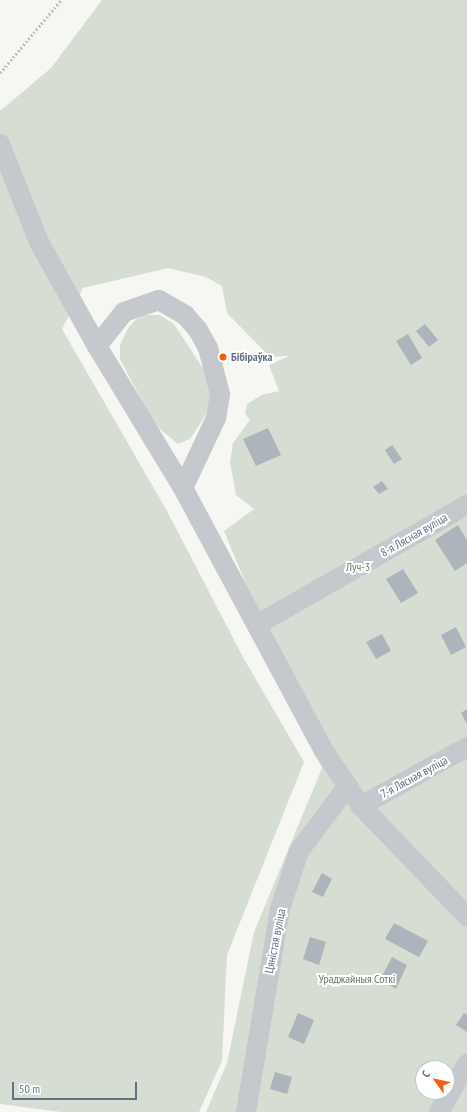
<!DOCTYPE html>
<meta charset="utf-8">
<style>
body{margin:0}
#map{position:relative;width:467px;height:1112px;overflow:hidden;background:#f6f6f2;font-family:"PT Sans Narrow",sans-serif}
div>[style]{position:absolute}
.green>*{inset:0;background:#d6ded3}
.building>*{inset:0;background:#adb4bb}
.path>*{height:2.5px;margin-top:-1.25px;transform-origin:0;background:repeating-linear-gradient(90deg,#bec0c3 0 2px,transparent 0 4px)}
.minor>*{height:20px;margin:-10px;padding:0 10px;transform-origin:10px;border-radius:10px;background:#c5c8cc}
.dots>*{width:11px;height:11px;translate:-50% -50%;box-sizing:border-box;border:2px solid #fff;border-radius:50%}
span{translate:-50% -50%;white-space:nowrap;text-align:center;line-height:1.15;-webkit-text-stroke:4px #fff;paint-order:stroke}
.poi-label{font-size:12px;color:#627286;font-weight:700}
.left{translate:0 -50%;text-align:left}
.street-label{font-size:12px;color:#627286}
.park-label{font-size:12px;color:#647d62}
.north{position:absolute;left:415px;top:1060px;width:40px;height:40px;box-sizing:border-box;background:#fff;border:1px solid #c0c7cf;border-radius:50%;rotate:303deg;font-size:11px;font-weight:700;line-height:16px;text-align:center;color:#627286}
.north::after{content:'';display:block;margin:auto;width:14px;height:18px;background:#f45f14;clip-path:polygon(50% 0,100% 100%,50% 72%,0 100%)}
.scale{position:absolute;left:12px;top:1082px;width:125px;height:18px;box-sizing:border-box;border:2px solid #627286;border-top:0;padding-left:5px;font-size:12px;line-height:14px;white-space:nowrap;color:#627286;-webkit-text-stroke:3px #fff;paint-order:stroke}
</style>
<div id="map">
<div class="green">
<i style="clip-path:polygon(evenodd,102px 0,467px 0,467px 1112px,206px 1112px,227px 1063px,254px 932px,322px 768px,224px 531px,254px 509px,236px 495px,230px 462px,233px 443px,250px 420px,245px 414px,247px 404px,262px 395px,279px 391px,269px 365px,289px 356px,270px 357px,227px 313px,222px 286px,206px 277px,168px 268px,83px 288px,62px 329px,167px 511px,244px 659px,304px 762px,227px 955px,222px 1061px,199px 1112px,61px 1112px,0 1104px,0 111px,51px 68px,102px 0,423px 1068px,447px 1068px,447px 1092px,423px 1092px,423px 1068px)"></i>
<i style="clip-path:polygon(147px 315px,160px 315px,174px 324px,212px 382px,210px 408px,190px 439px,178px 444px,154px 424px,120px 359px,120px 345px,128px 328px,136px 319px)"></i>
</div>
<div class="building">
<i style="clip-path:polygon(425px 324px,438px 340px,429px 347px,416px 331px)"></i>
<i style="clip-path:polygon(408px 334px,422px 358px,411px 365px,396px 341px)"></i>
<i style="clip-path:polygon(268px 428px,281px 455px,256px 466px,243px 439px)"></i>
<i style="clip-path:polygon(392px 445px,402px 459px,394px 464px,385px 450px)"></i>
<i style="clip-path:polygon(382px 481px,388px 489px,379px 494px,373px 487px)"></i>
<i style="clip-path:polygon(458px 525px,467px 540px,467px 563px,455px 571px,435px 540px)"></i>
<i style="clip-path:polygon(403px 569px,418px 593px,401px 603px,386px 579px)"></i>
<i style="clip-path:polygon(456px 627px,466px 647px,451px 655px,441px 635px)"></i>
<i style="clip-path:polygon(382px 634px,391px 651px,376px 659px,366px 642px)"></i>
<i style="clip-path:polygon(467px 709px,467px 724px,461px 713px)"></i>
<i style="clip-path:polygon(322px 873px,332px 879px,323px 897px,312px 892px)"></i>
<i style="clip-path:polygon(394px 923px,428px 941px,419px 957px,385px 939px)"></i>
<i style="clip-path:polygon(310px 937px,326px 942px,319px 965px,303px 959px)"></i>
<i style="clip-path:polygon(392px 957px,407px 965px,396px 989px,380px 980px)"></i>
<i style="clip-path:polygon(298px 1013px,314px 1020px,304px 1044px,288px 1037px)"></i>
<i style="clip-path:polygon(464px 1013px,467px 1014px,467px 1032px,456px 1025px)"></i>
<i style="clip-path:polygon(275px 1072px,292px 1077px,287px 1094px,270px 1089px)"></i>
</div>
<div class="path">
<i style="left:0;top:73px;width:95px;rotate:-50.1deg"></i>
</div>
<div class="minor">
<i style="left:0;top:144px;width:105px;rotate:68.3deg"></i>
<i style="left:39px;top:242px;width:119px;rotate:60.9deg"></i>
<i style="left:97px;top:346px;width:166px;rotate:58.8deg"></i>
<i style="left:183px;top:488px;width:298px;rotate:61.8deg"></i>
<i style="left:324px;top:751px;width:66px;rotate:56.1deg"></i>
<i style="left:361px;top:806px;width:153px;rotate:46.1deg"></i>
<i style="left:97px;top:346px;width:43px;rotate:-51.5deg"></i>
<i style="left:124px;top:312px;width:37px;rotate:-19deg"></i>
<i style="left:159px;top:300px;width:30px;rotate:30deg"></i>
<i style="left:185px;top:315px;width:20px;rotate:49deg"></i>
<i style="left:198px;top:330px;width:21px;rotate:61deg"></i>
<i style="left:208px;top:348px;width:48px;rotate:75.4deg"></i>
<i style="left:220px;top:394px;width:24px;rotate:99deg"></i>
<i style="left:216px;top:418px;width:77px;rotate:115.2deg"></i>
<i style="left:258px;top:624px;width:241px;rotate:-29.7deg"></i>
<i style="left:361px;top:806px;width:121px;rotate:-29.1deg"></i>
<i style="left:246px;top:1112px;width:206px;rotate:-80.5deg"></i>
<i style="left:280px;top:909px;width:61px;rotate:-71.9deg"></i>
<i style="left:299px;top:851px;width:80px;rotate:-53.1deg"></i>
<i style="left:439px;top:1112px;width:56px;rotate:-59.7deg"></i>
</div>
<div class="dots">
<i style="left:223px;top:357px;background:#f45f14"></i>
</div>
<div class="poi-label">
<span class="left" style="left:231px;top:357px">Бібіраўка</span>
</div>
<div class="street-label">
<span style="left:414px;top:535px;rotate:-30deg">8-я Лясная вуліца</span>
<span style="left:414px;top:777px;rotate:-29deg">7-я Лясная вуліца</span>
<span style="left:275px;top:941px;rotate:-79deg">Цяністая вуліца</span>
</div>
<div class="park-label">
<span style="left:358px;top:567px">Луч-3</span>
<span style="left:357px;top:979px">Ураджайныя Соткі</span>
</div>
<div class="north">С</div>
<div class="scale">50 m</div>
</div>
